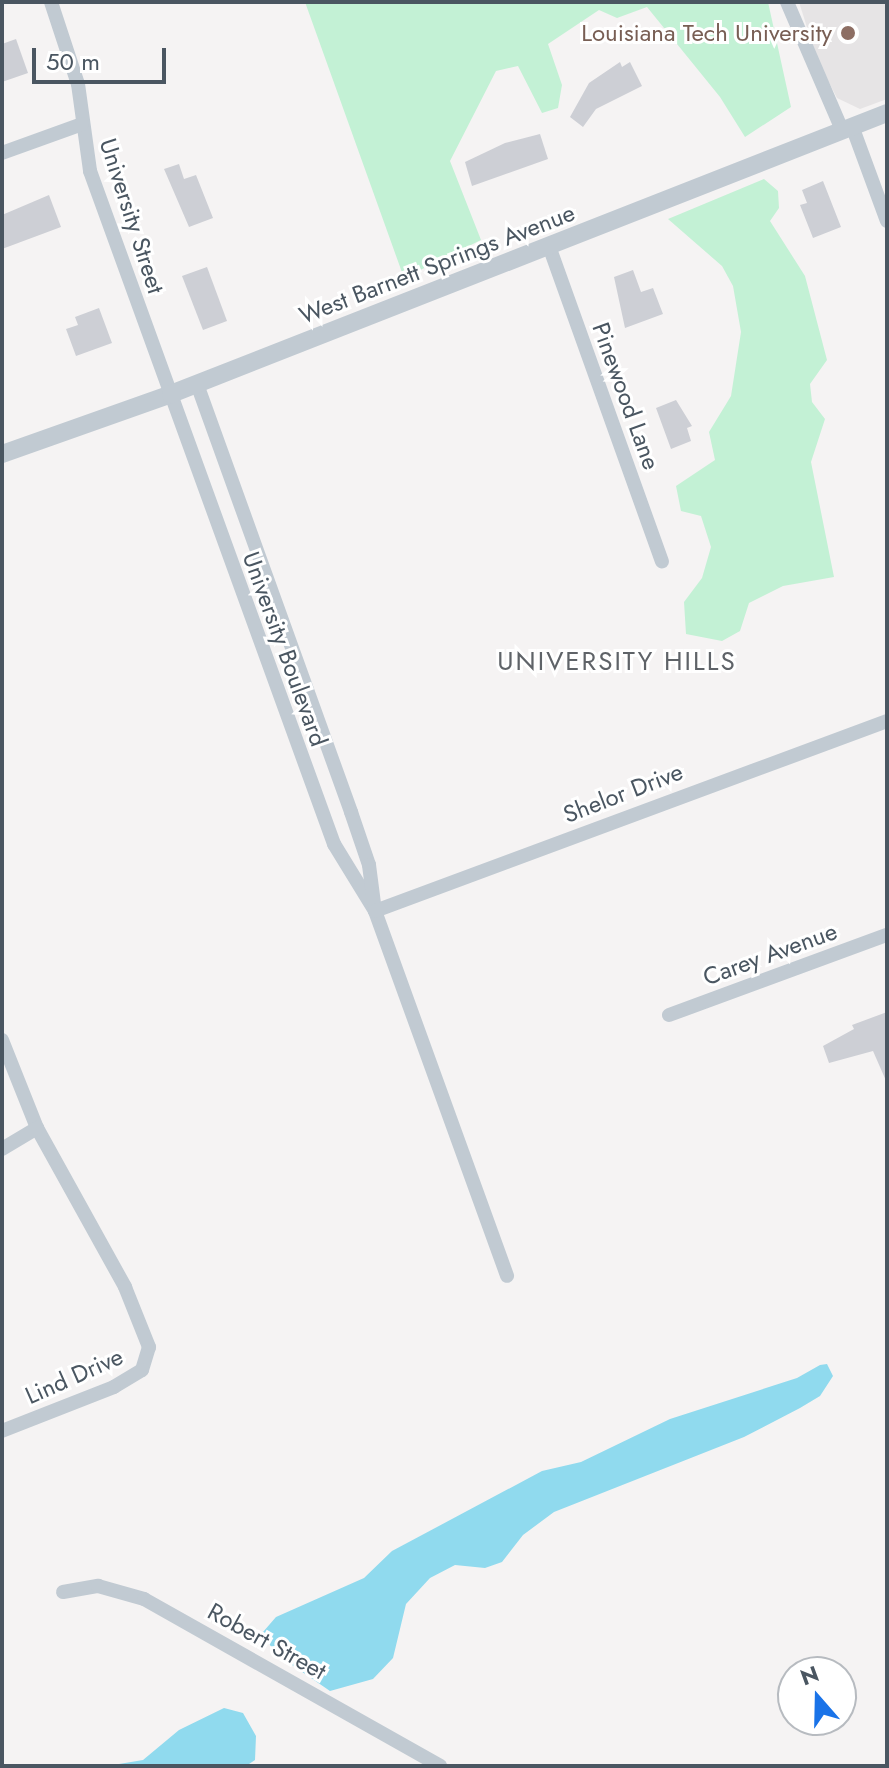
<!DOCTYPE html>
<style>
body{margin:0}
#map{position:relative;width:889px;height:1768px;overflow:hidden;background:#f5f3f3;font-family:Jost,sans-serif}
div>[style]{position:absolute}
.education>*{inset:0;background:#e6e4e5}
.green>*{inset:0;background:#c3f1d5}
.water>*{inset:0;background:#90daee}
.building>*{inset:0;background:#cdcfd5}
.minor>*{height:14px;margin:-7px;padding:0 7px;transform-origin:7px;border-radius:7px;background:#c1cad2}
.tertiary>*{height:18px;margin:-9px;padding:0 9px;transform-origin:9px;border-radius:9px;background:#c1cad2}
.dots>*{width:22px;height:22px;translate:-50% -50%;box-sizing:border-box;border:4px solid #fff;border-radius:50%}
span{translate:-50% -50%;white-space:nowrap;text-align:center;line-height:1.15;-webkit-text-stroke:6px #fff;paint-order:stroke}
.education-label{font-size:24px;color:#785e54}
.right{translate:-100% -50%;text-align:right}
.street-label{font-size:24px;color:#4a5661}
.neighbourhood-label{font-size:26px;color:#5f6368;letter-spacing:2px}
.frame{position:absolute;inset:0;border:4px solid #4a5661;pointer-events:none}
.north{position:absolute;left:777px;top:1656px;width:80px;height:80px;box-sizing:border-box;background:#fff;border:2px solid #b7bbc0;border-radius:50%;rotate:340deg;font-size:22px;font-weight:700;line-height:32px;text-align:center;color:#4a5661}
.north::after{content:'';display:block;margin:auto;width:28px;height:36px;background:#1a73e8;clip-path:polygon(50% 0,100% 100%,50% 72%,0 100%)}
.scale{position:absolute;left:32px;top:48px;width:134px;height:36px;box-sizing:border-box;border:4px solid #4a5661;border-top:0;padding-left:10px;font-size:24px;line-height:28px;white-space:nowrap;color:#4a5661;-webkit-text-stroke:6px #fff;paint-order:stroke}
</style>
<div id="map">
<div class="education">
<i style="clip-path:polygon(799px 2px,887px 2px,887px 99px,860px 109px,837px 98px,817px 59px)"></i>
</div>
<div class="green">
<i style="clip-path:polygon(305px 2px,768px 2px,791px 107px,745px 137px,720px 97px,647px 7px,617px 18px,599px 10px,548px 44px,562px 85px,558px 108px,542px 113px,518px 66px,496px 71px,450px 161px,481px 240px,404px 278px)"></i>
<i style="clip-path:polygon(764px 179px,778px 191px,779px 208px,770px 221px,805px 276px,827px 360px,810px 384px,812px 402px,825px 419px,811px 462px,834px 577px,783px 586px,749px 603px,740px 631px,722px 641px,686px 634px,684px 602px,702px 578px,711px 547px,701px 516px,681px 511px,676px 486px,715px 460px,709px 432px,731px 396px,741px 332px,733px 286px,722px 266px,668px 219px)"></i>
</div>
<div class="water">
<i style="clip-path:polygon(820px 1365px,827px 1364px,833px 1376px,820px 1396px,800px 1408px,744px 1437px,554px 1512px,523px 1535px,502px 1562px,485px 1568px,455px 1565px,430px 1578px,406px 1604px,393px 1658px,373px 1679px,330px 1691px,279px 1656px,265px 1639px,263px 1632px,276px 1617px,364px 1578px,392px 1551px,542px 1471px,581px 1462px,670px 1419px,797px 1378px)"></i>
<i style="clip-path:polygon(224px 1708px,243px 1713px,256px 1736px,255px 1760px,246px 1766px,107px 1766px,143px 1760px,179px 1730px)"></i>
</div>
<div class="building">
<i style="clip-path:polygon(16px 39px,28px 73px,2px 82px,2px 44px)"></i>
<i style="clip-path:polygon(620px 62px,622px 67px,630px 62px,642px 86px,596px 109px,583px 127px,570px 117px,589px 83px)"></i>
<i style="clip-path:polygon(540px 134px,548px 159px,472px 186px,465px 162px,505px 143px)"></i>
<i style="clip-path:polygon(179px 164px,184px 179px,196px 175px,213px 218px,189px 227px,164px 169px)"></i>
<i style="clip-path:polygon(823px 181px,841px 227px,813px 238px,800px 205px,807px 203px,802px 190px)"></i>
<i style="clip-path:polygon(49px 195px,61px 227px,2px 249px,2px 215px)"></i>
<i style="clip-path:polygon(207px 267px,227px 321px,203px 330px,182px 276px)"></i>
<i style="clip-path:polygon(633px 270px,641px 292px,653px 288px,663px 314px,625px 328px,614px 277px)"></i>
<i style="clip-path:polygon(99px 308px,112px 343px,76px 356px,66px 329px,78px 325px,75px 317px)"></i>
<i style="clip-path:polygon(676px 400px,692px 426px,687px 428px,691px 441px,671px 449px,656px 408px)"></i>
<i style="clip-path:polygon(887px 1012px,887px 1083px,873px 1051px,829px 1063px,823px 1046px,854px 1029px,852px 1025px)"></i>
</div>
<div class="minor">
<i style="left:51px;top:2px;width:86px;rotate:71.8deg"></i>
<i style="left:78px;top:84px;width:88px;rotate:82.1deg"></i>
<i style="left:90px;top:171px;width:716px;rotate:70.07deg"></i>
<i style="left:334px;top:844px;width:79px;rotate:58.5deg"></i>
<i style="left:787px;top:2px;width:139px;rotate:66.7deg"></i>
<i style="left:852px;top:126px;width:101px;rotate:69.8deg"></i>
<i style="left:2px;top:153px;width:85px;rotate:-19.9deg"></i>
<i style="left:549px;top:246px;width:335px;rotate:70.3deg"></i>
<i style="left:197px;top:384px;width:455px;rotate:70.2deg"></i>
<i style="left:351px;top:812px;width:56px;rotate:71.2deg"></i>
<i style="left:369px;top:865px;width:46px;rotate:82.6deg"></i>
<i style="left:375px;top:911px;width:388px;rotate:70.1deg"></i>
<i style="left:375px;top:911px;width:546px;rotate:-20.36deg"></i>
<i style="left:669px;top:1015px;width:232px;rotate:-20.2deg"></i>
<i style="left:2px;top:1040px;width:95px;rotate:68.3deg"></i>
<i style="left:37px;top:1128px;width:182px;rotate:61deg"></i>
<i style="left:125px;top:1287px;width:65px;rotate:68.2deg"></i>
<i style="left:149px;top:1347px;width:24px;rotate:107deg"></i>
<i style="left:142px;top:1370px;width:33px;rotate:149deg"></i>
<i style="left:114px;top:1387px;width:120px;rotate:158.6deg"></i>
<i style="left:2px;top:1149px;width:41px;rotate:-31deg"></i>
<i style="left:63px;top:1592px;width:36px;rotate:-10deg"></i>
<i style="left:98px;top:1586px;width:48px;rotate:15.8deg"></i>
<i style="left:144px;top:1599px;width:340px;rotate:29.4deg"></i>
</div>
<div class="tertiary">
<i style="left:2px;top:454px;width:179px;rotate:-19.5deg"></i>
<i style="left:171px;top:394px;width:769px;rotate:-21.43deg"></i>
</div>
<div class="dots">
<i style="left:848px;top:33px;background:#8d6e63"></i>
</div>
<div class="education-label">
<span class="right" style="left:832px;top:33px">Louisiana Tech University</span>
</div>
<div class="street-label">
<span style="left:132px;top:216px;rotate:72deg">University Street</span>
<span style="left:437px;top:264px;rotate:-21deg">West Barnett Springs Avenue</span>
<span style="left:626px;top:396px;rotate:70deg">Pinewood Lane</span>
<span style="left:285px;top:649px;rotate:70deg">University Boulevard</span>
<span style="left:623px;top:793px;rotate:-21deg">Shelor Drive</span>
<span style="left:770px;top:954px;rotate:-20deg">Carey Avenue</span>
<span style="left:74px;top:1376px;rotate:-24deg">Lind Drive</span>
<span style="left:267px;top:1641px;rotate:29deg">Robert Street</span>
</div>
<div class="neighbourhood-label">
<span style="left:617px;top:662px">UNIVERSITY HILLS</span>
</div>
<div class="frame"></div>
<div class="north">N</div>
<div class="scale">50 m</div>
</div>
